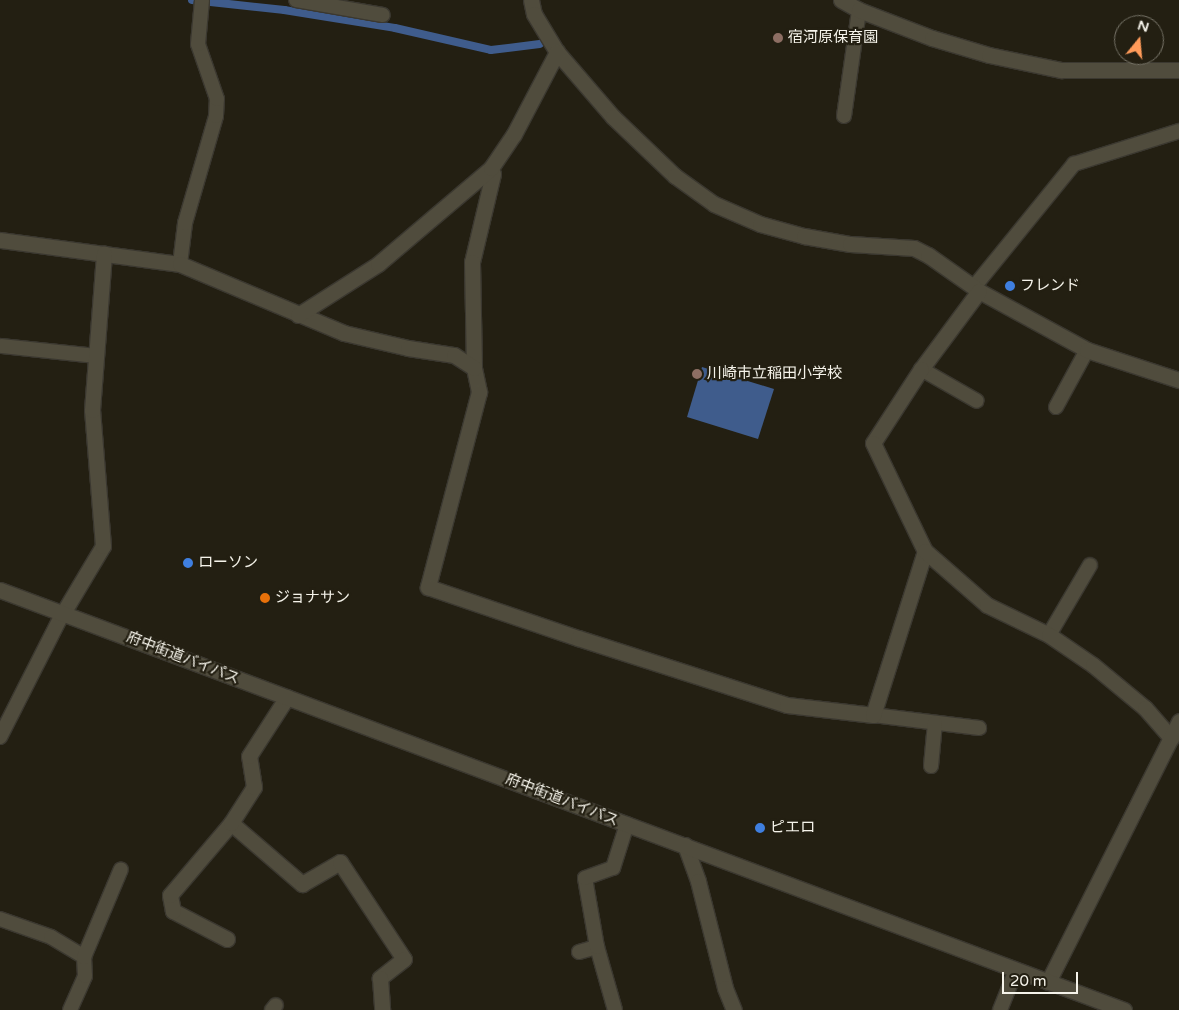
<!DOCTYPE html>
<meta charset="utf-8">
<style>
body{margin:0}
#map{position:relative;width:1179px;height:1010px;overflow:hidden;background:#231f12;font-family:"Varela Round","Noto Sans JP",sans-serif}
div>[style]{position:absolute}
.water>*{inset:0;background:#3f5c8c}
.stream>*{height:8px;margin:-4px;padding:0 4px;transform-origin:4px;border-radius:4px;background:#3f5c8c}
.roads{filter:drop-shadow(1px 0 #3b3830) drop-shadow(-1px 0 #3b3830) drop-shadow(0 1px #3b3830) drop-shadow(0 -1px #3b3830)}
.lane>*{height:14px;margin:-7px;padding:0 7px;transform-origin:7px;border-radius:7px;background:#504c3d}
.street>*{height:15px;margin:-7.5px;padding:0 7.5px;transform-origin:7.5px;border-radius:7.5px;background:#504c3d}
.secondary>*{height:15px;margin:-7.5px;padding:0 7.5px;transform-origin:7.5px;border-radius:7.5px;background:#504c3d}
.dots>*{width:14px;height:14px;translate:-50% -50%;box-sizing:border-box;border:2px solid #231f12;border-radius:50%}
span{translate:-50% -50%;white-space:nowrap;text-align:center;line-height:1.15;-webkit-text-stroke:4.5px #231f12;paint-order:stroke}
.poi-label{font-size:15px;color:#f5f3ea}
.left{translate:0 -50%;text-align:left}
.street-label{font-size:15px;color:#f5f3ea}
.north{position:absolute;left:1114px;top:15px;width:50px;height:50px;box-sizing:border-box;background:#231f12;border:1px solid #777468;border-radius:50%;rotate:17deg;font-size:14px;font-weight:700;line-height:20px;text-align:center;color:#f5f3ea}
.north::after{content:'';display:block;margin:auto;width:18px;height:22px;background:#ff9b5a;clip-path:polygon(50% 0,100% 100%,50% 72%,0 100%)}
.scale{position:absolute;left:1002px;top:972px;width:76px;height:22px;box-sizing:border-box;border:2px solid #f5f3ea;border-top:0;padding-left:6px;font-size:15px;line-height:18px;white-space:nowrap;color:#f5f3ea;-webkit-text-stroke:4px #231f12;paint-order:stroke}
</style>
<div id="map">
<div class="water">
<i style="clip-path:polygon(702px 367px,774px 389px,758px 439px,687px 417px)"></i>
</div>
<div class="stream">
<i style="left:192px;top:0;width:93px;rotate:6.2deg"></i>
<i style="left:284px;top:10px;width:112px;rotate:9.2deg"></i>
<i style="left:395px;top:28px;width:98px;rotate:12.9deg"></i>
<i style="left:491px;top:50px;width:49px;rotate:-7deg"></i>
</div>
<div class="roads">
<div class="lane">
<i style="left:296px;top:0;width:88px;rotate:9.8deg"></i>
<i style="left:844px;top:116px;width:107px;rotate:-81.9deg"></i>
<i style="left:180px;top:264px;width:41px;rotate:-83deg"></i>
<i style="left:185px;top:223px;width:111px;rotate:-73.8deg"></i>
<i style="left:216px;top:116px;width:17px;rotate:-87deg"></i>
<i style="left:217px;top:99px;width:58px;rotate:-109.1deg"></i>
<i style="left:198px;top:44px;width:44px;rotate:-84.8deg"></i>
<i style="left:974px;top:287px;width:159px;rotate:-50.9deg"></i>
<i style="left:1074px;top:164px;width:110px;rotate:-17.4deg"></i>
<i style="left:1px;top:346px;width:96px;rotate:6deg"></i>
<i style="left:921px;top:369px;width:64px;rotate:29.7deg"></i>
<i style="left:1056px;top:407px;width:65px;rotate:-61.5deg"></i>
<i style="left:1049px;top:635px;width:81px;rotate:-59.6deg"></i>
<i style="left:873px;top:715px;width:107px;rotate:7deg"></i>
<i style="left:0;top:737px;width:139px;rotate:-63.1deg"></i>
<i style="left:931px;top:766px;width:43px;rotate:-84.7deg"></i>
<i style="left:0;top:919px;width:54px;rotate:19.4deg"></i>
<i style="left:51px;top:937px;width:39px;rotate:31deg"></i>
<i style="left:579px;top:952px;width:19px;rotate:-16deg"></i>
<i style="left:70px;top:1010px;width:37px;rotate:-66deg"></i>
<i style="left:85px;top:976px;width:19px;rotate:-93deg"></i>
<i style="left:84px;top:957px;width:95px;rotate:-67.2deg"></i>
<i style="left:272px;top:1010px;width:6px;rotate:-51deg"></i>
<i style="left:615px;top:1010px;width:66px;rotate:-105.9deg"></i>
<i style="left:597px;top:947px;width:70px;rotate:-99.9deg"></i>
<i style="left:585px;top:878px;width:30px;rotate:-20deg"></i>
<i style="left:613px;top:868px;width:46px;rotate:-72.3deg"></i>
<i style="left:1000px;top:1010px;width:43px;rotate:-68.2deg"></i>
</div>
<div class="street">
<i style="left:531px;top:0;width:14px;rotate:78deg"></i>
<i style="left:534px;top:14px;width:44px;rotate:58.8deg"></i>
<i style="left:557px;top:52px;width:86px;rotate:49.3deg"></i>
<i style="left:613px;top:117px;width:86px;rotate:43.6deg"></i>
<i style="left:675px;top:176px;width:48px;rotate:35.7deg"></i>
<i style="left:714px;top:204px;width:50px;rotate:23.5deg"></i>
<i style="left:760px;top:224px;width:46px;rotate:15.3deg"></i>
<i style="left:804px;top:236px;width:47px;rotate:9.9deg"></i>
<i style="left:850px;top:244px;width:64px;rotate:3.6deg"></i>
<i style="left:914px;top:248px;width:16px;rotate:27deg"></i>
<i style="left:928px;top:255px;width:62px;rotate:35.2deg"></i>
<i style="left:979px;top:291px;width:123px;rotate:28.6deg"></i>
<i style="left:1087px;top:350px;width:97px;rotate:18.1deg"></i>
<i style="left:841px;top:0;width:21px;rotate:29deg"></i>
<i style="left:859px;top:10px;width:78px;rotate:21deg"></i>
<i style="left:932px;top:38px;width:59px;rotate:16.6deg"></i>
<i style="left:989px;top:55px;width:74px;rotate:11.8deg"></i>
<i style="left:1061px;top:70px;width:118px"></i>
<i style="left:491px;top:168px;width:6px;rotate:72deg"></i>
<i style="left:493px;top:174px;width:90px;rotate:103.4deg"></i>
<i style="left:472px;top:262px;width:106px;rotate:88.9deg"></i>
<i style="left:474px;top:368px;width:25px;rotate:78deg"></i>
<i style="left:479px;top:392px;width:202px;rotate:104.7deg"></i>
<i style="left:428px;top:587px;width:158px;rotate:18.8deg"></i>
<i style="left:578px;top:638px;width:219px;rotate:17.8deg"></i>
<i style="left:787px;top:705px;width:87px;rotate:6.6deg"></i>
<i style="left:873px;top:715px;width:172px;rotate:-72.4deg"></i>
<i style="left:0;top:240px;width:182px;rotate:7.6deg"></i>
<i style="left:180px;top:264px;width:178px;rotate:22.8deg"></i>
<i style="left:344px;top:333px;width:66px;rotate:13.2deg"></i>
<i style="left:408px;top:348px;width:47px;rotate:8.7deg"></i>
<i style="left:454px;top:355px;width:24px;rotate:33deg"></i>
<i style="left:979px;top:291px;width:97px;rotate:126.6deg"></i>
<i style="left:921px;top:369px;width:88px;rotate:123deg"></i>
<i style="left:873px;top:443px;width:120px;rotate:64.3deg"></i>
<i style="left:925px;top:551px;width:82px;rotate:41.1deg"></i>
<i style="left:987px;top:605px;width:69px;rotate:25.8deg"></i>
<i style="left:1049px;top:635px;width:53px;rotate:34.3deg"></i>
<i style="left:1093px;top:665px;width:67px;rotate:39.6deg"></i>
<i style="left:1145px;top:708px;width:40px;rotate:49deg"></i>
<i style="left:298px;top:315px;width:95px;rotate:-32.5deg"></i>
<i style="left:378px;top:264px;width:148px;rotate:-40.3deg"></i>
<i style="left:491px;top:168px;width:41px;rotate:-55.9deg"></i>
<i style="left:514px;top:134px;width:93px;rotate:-62.3deg"></i>
<i style="left:63px;top:613px;width:78px;rotate:-59.2deg"></i>
<i style="left:103px;top:546px;width:136px;rotate:-94.6deg"></i>
<i style="left:92px;top:410px;width:157px;rotate:-85.6deg"></i>
<i style="left:231px;top:823px;width:94px;rotate:40.7deg"></i>
<i style="left:302px;top:884px;width:44px;rotate:-30.1deg"></i>
<i style="left:340px;top:862px;width:116px;rotate:56.6deg"></i>
<i style="left:404px;top:959px;width:31px;rotate:142deg"></i>
<i style="left:380px;top:978px;width:32px;rotate:86deg"></i>
<i style="left:685px;top:845px;width:38px;rotate:70deg"></i>
<i style="left:698px;top:881px;width:110px;rotate:75.8deg"></i>
<i style="left:725px;top:988px;width:24px;rotate:68deg"></i>
<i style="left:227px;top:939px;width:61px;rotate:-152.6deg"></i>
<i style="left:173px;top:911px;width:16px;rotate:-101deg"></i>
<i style="left:170px;top:895px;width:94px;rotate:-49.7deg"></i>
<i style="left:231px;top:823px;width:43px;rotate:-57.4deg"></i>
<i style="left:254px;top:787px;width:31px;rotate:-99deg"></i>
<i style="left:249px;top:756px;width:70px;rotate:-57.2deg"></i>
<i style="left:1048px;top:982px;width:292px;rotate:-63.3deg"></i>
</div>
<div class="secondary">
<i style="left:0;top:590px;width:1200px;rotate:20.49deg"></i>
</div>
</div>
<div class="dots">
<i style="left:778px;top:38px;background:#8d6e63"></i>
<i style="left:1010px;top:286px;background:#3f7fe0"></i>
<i style="left:697px;top:374px;background:#8d6e63"></i>
<i style="left:188px;top:563px;background:#3f7fe0"></i>
<i style="left:265px;top:598px;background:#e8710a"></i>
<i style="left:760px;top:828px;background:#3f7fe0"></i>
</div>
<div class="poi-label">
<span class="left" style="left:788px;top:38px">宿河原保育園</span>
<span class="left" style="left:1020px;top:286px">フレンド</span>
<span class="left" style="left:707px;top:374px">川崎市立稲田小学校</span>
<span class="left" style="left:198px;top:563px">ローソン</span>
<span class="left" style="left:275px;top:598px">ジョナサン</span>
<span class="left" style="left:770px;top:828px">ピエロ</span>
</div>
<div class="street-label">
<span style="left:183px;top:658px;rotate:21deg">府中街道バイパス</span>
<span style="left:562px;top:800px;rotate:21deg">府中街道バイパス</span>
</div>
<div class="north">N</div>
<div class="scale">20 m</div>
</div>
